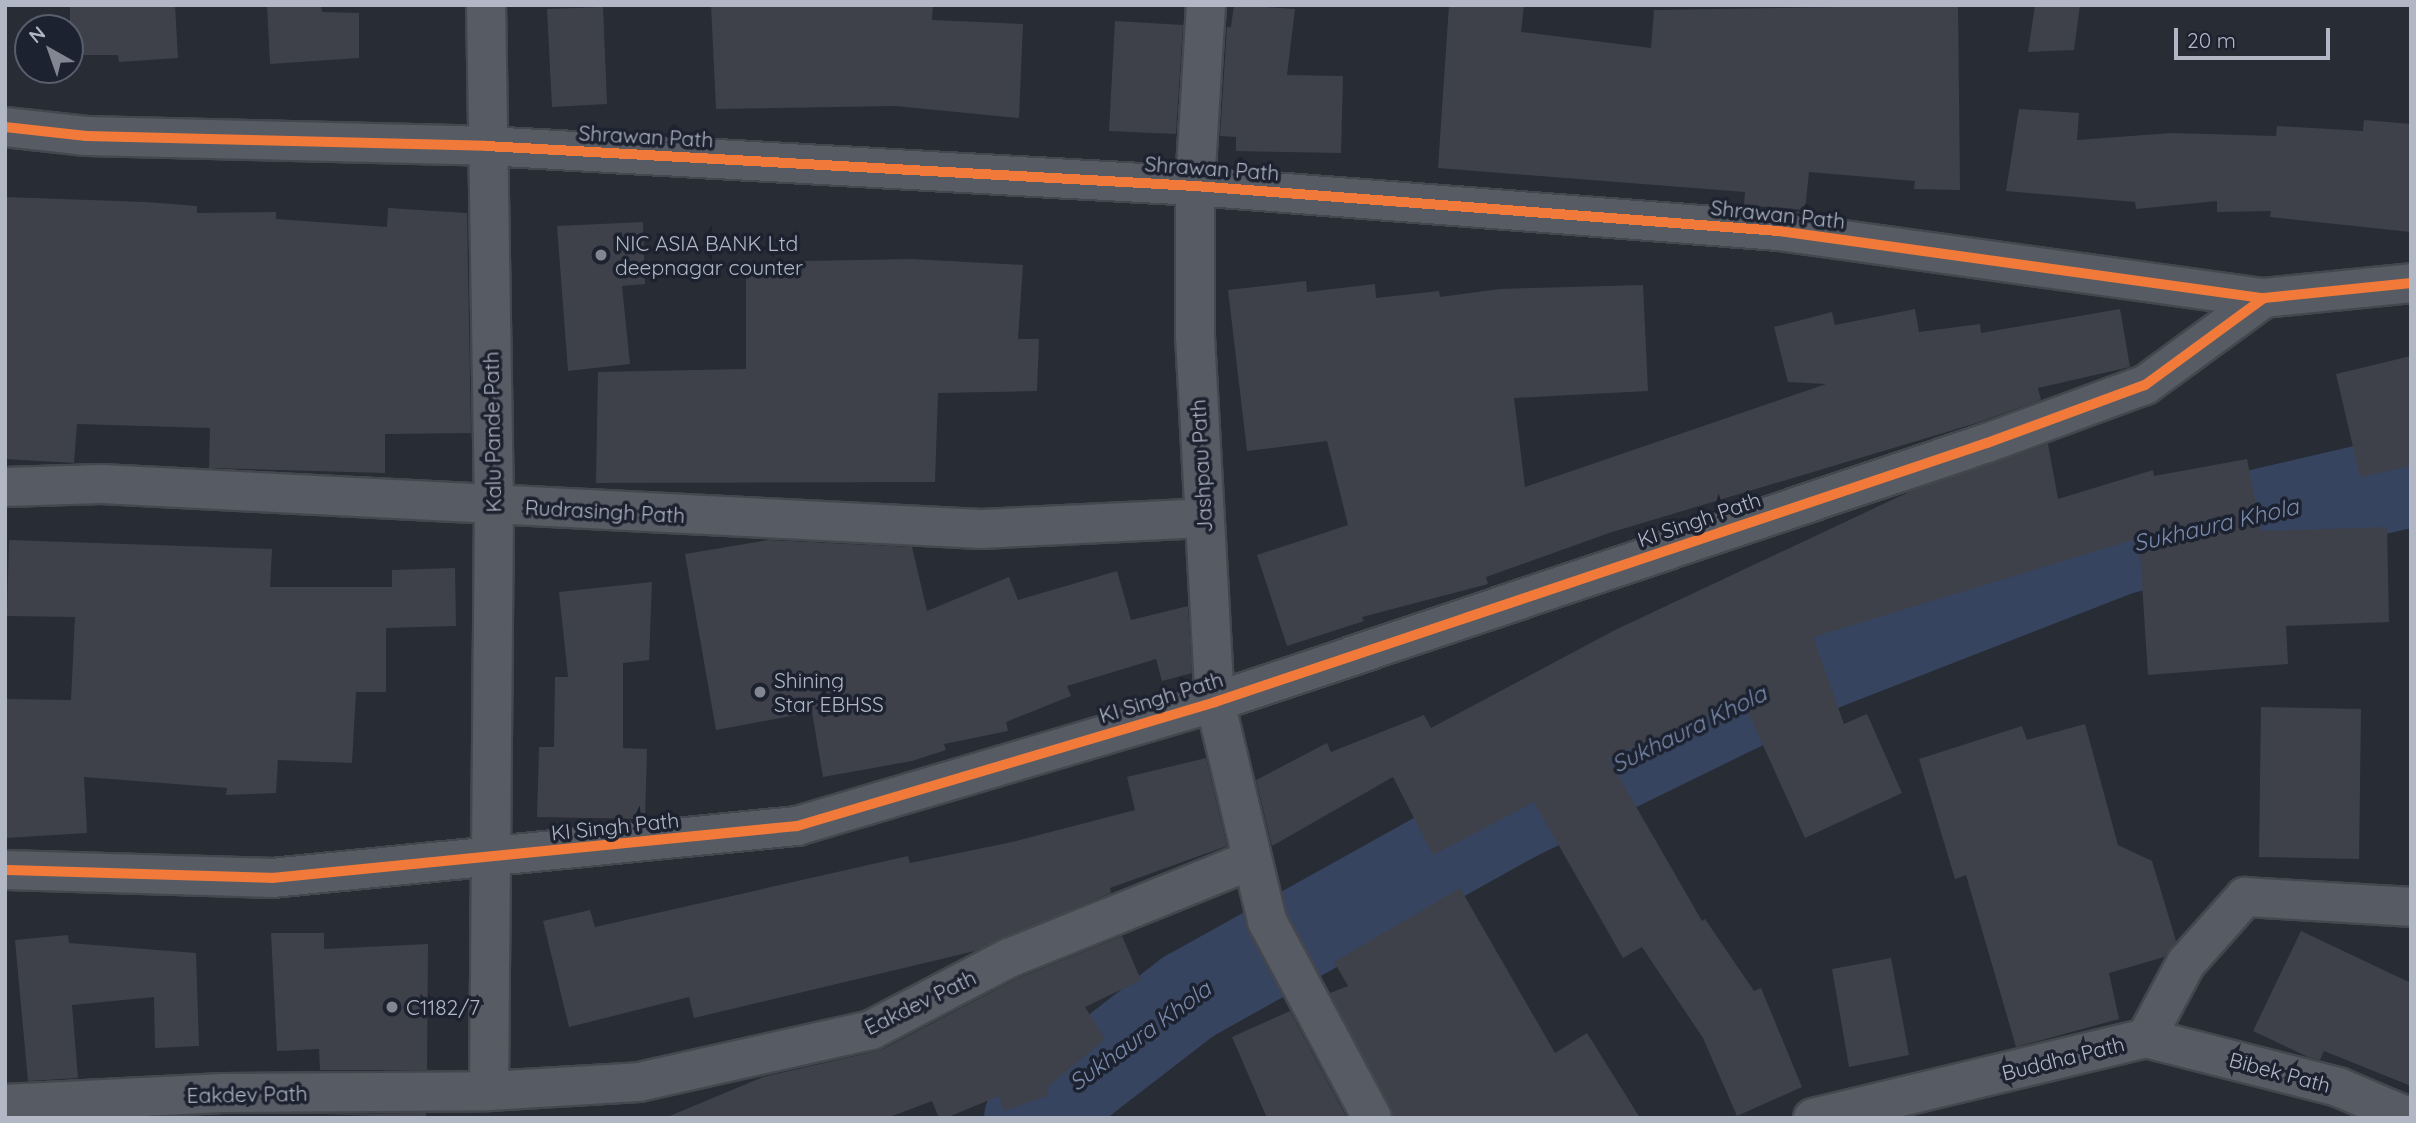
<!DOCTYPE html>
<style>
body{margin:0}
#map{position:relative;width:2416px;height:1123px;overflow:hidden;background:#282c35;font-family:Quicksand,sans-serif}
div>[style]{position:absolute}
.river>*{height:93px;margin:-46.5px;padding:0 46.5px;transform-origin:46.5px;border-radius:46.5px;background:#37445f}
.building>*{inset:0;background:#3e414a}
.roads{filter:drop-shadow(2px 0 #44474e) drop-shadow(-2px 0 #44474e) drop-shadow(0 2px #44474e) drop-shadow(0 -2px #44474e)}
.minor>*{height:38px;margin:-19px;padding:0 19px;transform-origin:19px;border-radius:19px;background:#575b63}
.tertiary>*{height:38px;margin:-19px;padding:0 19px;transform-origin:19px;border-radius:19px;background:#575b63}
.cycleway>*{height:10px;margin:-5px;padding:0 5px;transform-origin:5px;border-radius:5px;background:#f17a3a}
.dots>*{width:19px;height:19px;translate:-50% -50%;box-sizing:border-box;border:4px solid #1c222f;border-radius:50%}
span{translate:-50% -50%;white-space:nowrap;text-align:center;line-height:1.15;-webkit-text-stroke:7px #1c222f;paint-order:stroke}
.street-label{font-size:21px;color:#b2b7c6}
.poi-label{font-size:21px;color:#b2b7c6}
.left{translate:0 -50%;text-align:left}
.water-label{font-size:23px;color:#7b8bad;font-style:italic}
.frame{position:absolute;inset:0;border:7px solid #b2b7c6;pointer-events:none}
.north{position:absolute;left:14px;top:14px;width:70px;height:70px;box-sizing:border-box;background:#1c222f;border:2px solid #585e6b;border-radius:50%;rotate:320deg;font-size:19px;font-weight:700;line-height:28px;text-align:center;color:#b2b7c6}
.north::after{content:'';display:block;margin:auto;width:24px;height:32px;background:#828693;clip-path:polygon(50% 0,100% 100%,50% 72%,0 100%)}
.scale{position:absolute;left:2174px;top:28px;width:156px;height:32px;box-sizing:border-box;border:4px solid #b2b7c6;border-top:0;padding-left:9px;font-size:21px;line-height:24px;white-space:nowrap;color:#b2b7c6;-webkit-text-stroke:5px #1c222f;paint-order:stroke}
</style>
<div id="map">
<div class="river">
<i style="left:1030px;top:1118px;width:200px;rotate:-37.7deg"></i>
<i style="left:1188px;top:996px;width:370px;rotate:-29.1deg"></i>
<i style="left:1511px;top:816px;width:351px;rotate:-26.1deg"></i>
<i style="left:1826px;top:662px;width:313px;rotate:-21.3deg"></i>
<i style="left:2118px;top:548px;width:301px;rotate:-13.1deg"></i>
</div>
<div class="building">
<i style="clip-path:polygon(70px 5px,175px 5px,178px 58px,119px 62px,118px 55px,70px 55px)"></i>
<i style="clip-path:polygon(267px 5px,321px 5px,322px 12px,359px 13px,359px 58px,270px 64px)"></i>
<i style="clip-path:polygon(711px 5px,933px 5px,932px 20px,1023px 24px,1019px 118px,895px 106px,716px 109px)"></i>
<i style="clip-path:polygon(1234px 5px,1295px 9px,1287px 75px,1343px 76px,1341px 153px,1236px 151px,1236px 137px,1220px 136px,1227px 27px,1231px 27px)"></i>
<i style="clip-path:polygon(1449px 5px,1524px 5px,1521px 32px,1651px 48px,1654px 10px,1958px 5px,1960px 190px,1914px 189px,1915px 181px,1809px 172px,1805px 210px,1744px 205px,1745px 192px,1438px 168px)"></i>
<i style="clip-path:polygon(2035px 5px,2080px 5px,2074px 50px,2028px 52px)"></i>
<i style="clip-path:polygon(603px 7px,607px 104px,552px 107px,547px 9px)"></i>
<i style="clip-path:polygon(1115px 21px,1183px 25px,1176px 134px,1109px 131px)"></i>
<i style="clip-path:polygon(2019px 109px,2079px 113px,2077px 140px,2172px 133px,2276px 136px,2277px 126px,2363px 131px,2364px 120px,2411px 124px,2411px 232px,2270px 217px,2271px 211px,2217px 212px,2217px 201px,2136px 209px,2135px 202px,2006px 191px)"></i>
<i style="clip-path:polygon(5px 197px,146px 202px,197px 206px,197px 213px,276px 212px,276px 219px,387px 227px,388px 208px,467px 213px,471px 433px,385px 434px,385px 473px,209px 468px,210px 428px,77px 424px,74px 463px,5px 459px)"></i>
<i style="clip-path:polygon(643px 222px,645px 284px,622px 286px,630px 364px,568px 371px,557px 226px)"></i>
<i style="clip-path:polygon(912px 259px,1023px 265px,1018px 339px,1039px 339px,1037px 391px,938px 393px,935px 482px,596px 483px,598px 372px,746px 369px,746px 262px)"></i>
<i style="clip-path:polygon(1306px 281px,1307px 292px,1375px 284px,1376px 298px,1439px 291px,1440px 297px,1500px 289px,1643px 285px,1648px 391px,1514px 398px,1525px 487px,1826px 384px,1788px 382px,1774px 327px,1832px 312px,1835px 325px,1915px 309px,1919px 332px,1980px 324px,1981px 333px,2120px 309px,2130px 367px,2038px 388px,2041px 400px,1980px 422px,1609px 533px,1486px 577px,1488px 584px,1362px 617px,1364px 621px,1287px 646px,1257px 555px,1348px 525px,1327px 441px,1247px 451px,1228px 290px)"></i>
<i style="clip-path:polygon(2411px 356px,2411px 466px,2360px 477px,2336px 374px)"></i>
<i style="clip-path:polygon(2048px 444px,2058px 499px,2153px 470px,2154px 476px,2247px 459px,2261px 531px,2387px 527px,2389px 622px,2286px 626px,2288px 664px,2148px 675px,2139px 538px,1813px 637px,1844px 724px,1867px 714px,1902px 793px,1805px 838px,1743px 701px,1608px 758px,1702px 921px,1705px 919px,1754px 991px,1761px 988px,1802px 1087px,1737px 1116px,1703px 1038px,1642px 947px,1623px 958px,1534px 802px,1433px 855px,1393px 777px,1272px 846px,1256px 780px,1327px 743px,1331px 752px,1424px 715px,1431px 728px,1615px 630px,1911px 491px)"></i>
<i style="clip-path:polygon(9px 540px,272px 549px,270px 587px,392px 587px,392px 570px,455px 568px,456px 626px,386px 628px,386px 692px,356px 692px,352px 763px,278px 760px,276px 793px,226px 795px,227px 788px,84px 777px,87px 833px,5px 838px,5px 699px,71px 700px,75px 617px,7px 616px)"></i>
<i style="clip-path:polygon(768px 540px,912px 547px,927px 611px,1009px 577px,1018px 600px,1117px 571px,1131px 620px,1188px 606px,1192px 673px,1162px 681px,1156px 659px,1067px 686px,1071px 696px,1006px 722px,1008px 731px,944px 744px,946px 750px,912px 761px,823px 777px,812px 712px,716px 730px,685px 554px)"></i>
<i style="clip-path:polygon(652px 582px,649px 660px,623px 663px,623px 748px,647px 749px,645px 819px,537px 817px,539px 747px,554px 747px,555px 677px,568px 677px,559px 592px)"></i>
<i style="clip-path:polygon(2261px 707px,2361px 709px,2359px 859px,2259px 857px)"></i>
<i style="clip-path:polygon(2085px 724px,2118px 845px,2152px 861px,2176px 941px,2164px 957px,2109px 973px,2119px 1019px,2016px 1047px,1966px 875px,1955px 879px,1919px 759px,2022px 726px,2027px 740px)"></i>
<i style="clip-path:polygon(1206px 758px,1227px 846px,1110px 888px,1111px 893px,975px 951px,694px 1018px,689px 997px,569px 1027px,543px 921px,590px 910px,595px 927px,908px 856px,910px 863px,1012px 842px,1135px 810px,1127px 777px)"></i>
<i style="clip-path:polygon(1460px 888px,1555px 1053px,1587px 1033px,1640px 1118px,1394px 1118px,1330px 993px,1348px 986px,1334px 962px)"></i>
<i style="clip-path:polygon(2301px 931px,2411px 983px,2411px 1086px,2324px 1051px,2320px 1060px,2308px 1057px,2253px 1031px)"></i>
<i style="clip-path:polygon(271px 933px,324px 933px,324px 949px,428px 944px,427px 1070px,320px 1070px,319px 1049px,277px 1051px)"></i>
<i style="clip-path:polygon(68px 935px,69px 943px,196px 953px,199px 1046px,155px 1048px,154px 997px,72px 1005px,78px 1078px,28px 1081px,15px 940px)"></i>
<i style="clip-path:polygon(1122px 936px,1141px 980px,1085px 1007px,1105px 1039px,1046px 1088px,1049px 1095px,1004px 1111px,999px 1096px,946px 1118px,939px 1118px,932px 1101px,887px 1118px,665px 1118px,763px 1077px,881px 1050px,1018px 978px)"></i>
<i style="clip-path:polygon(1891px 958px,1909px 1055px,1849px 1067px,1832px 969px)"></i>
<i style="clip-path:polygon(1290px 1011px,1347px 1118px,1267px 1118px,1232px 1037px)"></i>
<i style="clip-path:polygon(426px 1113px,426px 1118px,323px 1114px)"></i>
</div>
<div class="roads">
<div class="minor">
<i style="left:1206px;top:5px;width:181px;rotate:93.5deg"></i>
<i style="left:1195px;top:186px;width:150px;rotate:90deg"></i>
<i style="left:1195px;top:336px;width:367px;rotate:86.9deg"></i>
<i style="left:1215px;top:702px;width:225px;rotate:76.6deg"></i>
<i style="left:1267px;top:921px;width:223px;rotate:61.9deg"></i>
<i style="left:5px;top:487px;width:96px;rotate:-1.8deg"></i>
<i style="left:101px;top:484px;width:881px;rotate:2.93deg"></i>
<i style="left:981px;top:529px;width:223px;rotate:-2.8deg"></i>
<i style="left:5px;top:870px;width:267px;rotate:1.7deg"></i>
<i style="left:272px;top:878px;width:528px;rotate:-5.66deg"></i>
<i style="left:797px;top:826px;width:436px;rotate:-16.5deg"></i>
<i style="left:1215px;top:702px;width:814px;rotate:-18.55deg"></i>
<i style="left:1987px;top:443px;width:168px;rotate:-20.2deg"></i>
<i style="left:2145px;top:385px;width:147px;rotate:-36.2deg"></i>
<i style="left:2146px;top:1038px;width:85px;rotate:-61.9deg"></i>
<i style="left:2186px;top:963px;width:89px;rotate:-48.2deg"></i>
<i style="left:2245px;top:897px;width:166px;rotate:3.4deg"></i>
<i style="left:489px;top:1091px;width:150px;rotate:-3.4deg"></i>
<i style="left:639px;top:1082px;width:238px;rotate:-12.6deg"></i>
<i style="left:871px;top:1030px;width:156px;rotate:-27.6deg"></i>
<i style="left:1009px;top:958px;width:261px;rotate:-22deg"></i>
<i style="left:5px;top:1104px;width:218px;rotate:-2.9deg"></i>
<i style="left:223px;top:1093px;width:266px;rotate:-0.4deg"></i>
<i style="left:489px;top:1091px;width:585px;rotate:-89.51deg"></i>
<i style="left:494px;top:506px;width:501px;rotate:-90.91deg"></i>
<i style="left:1813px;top:1118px;width:342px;rotate:-13.5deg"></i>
<i style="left:2146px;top:1038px;width:198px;rotate:14.3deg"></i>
<i style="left:2338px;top:1087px;width:79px;rotate:23deg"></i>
</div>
<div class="tertiary">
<i style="left:5px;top:127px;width:82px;rotate:6.3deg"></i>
<i style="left:87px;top:136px;width:399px;rotate:1.4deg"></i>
<i style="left:486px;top:146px;width:710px;rotate:3.23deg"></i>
<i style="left:1195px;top:186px;width:586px;rotate:4.41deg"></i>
<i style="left:1779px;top:231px;width:490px;rotate:7.9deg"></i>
<i style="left:2264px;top:298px;width:148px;rotate:-5.8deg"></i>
</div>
</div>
<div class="cycleway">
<i style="left:5px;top:127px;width:82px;rotate:6.3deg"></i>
<i style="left:87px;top:136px;width:399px;rotate:1.4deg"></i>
<i style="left:486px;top:146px;width:710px;rotate:3.23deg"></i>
<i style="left:1195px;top:186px;width:586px;rotate:4.41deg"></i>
<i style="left:1779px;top:231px;width:490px;rotate:7.9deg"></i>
<i style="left:2264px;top:298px;width:148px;rotate:-5.8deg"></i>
<i style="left:5px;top:870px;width:267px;rotate:1.7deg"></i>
<i style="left:272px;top:878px;width:528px;rotate:-5.66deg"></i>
<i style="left:797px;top:826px;width:436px;rotate:-16.5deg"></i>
<i style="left:1215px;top:702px;width:814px;rotate:-18.55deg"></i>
<i style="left:1987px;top:443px;width:168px;rotate:-20.2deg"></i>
<i style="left:2145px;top:385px;width:147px;rotate:-36.2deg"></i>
</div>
<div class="dots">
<i style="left:601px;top:255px;background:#828693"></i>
<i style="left:760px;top:692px;background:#828693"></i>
<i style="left:392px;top:1007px;background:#828693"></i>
</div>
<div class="street-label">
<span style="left:646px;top:136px;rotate:3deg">Shrawan Path</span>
<span style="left:1212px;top:168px;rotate:4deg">Shrawan Path</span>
<span style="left:1778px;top:214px;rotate:6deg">Shrawan Path</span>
<span style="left:492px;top:432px;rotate:-91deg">Kalu Pande Path</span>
<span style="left:1201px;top:466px;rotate:-93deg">Jashpau Path</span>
<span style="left:605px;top:511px;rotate:3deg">Rudrasingh Path</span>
<span style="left:1699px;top:519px;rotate:-19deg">KI Singh Path</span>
<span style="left:1161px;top:697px;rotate:-17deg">KI Singh Path</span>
<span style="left:615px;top:826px;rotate:-6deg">KI Singh Path</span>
<span style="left:920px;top:1002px;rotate:-26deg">Eakdev Path</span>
<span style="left:2063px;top:1058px;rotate:-14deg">Buddha Path</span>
<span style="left:2280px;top:1072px;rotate:15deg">Bibek Path</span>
<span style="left:247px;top:1094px;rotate:-1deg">Eakdev Path</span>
</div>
<div class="poi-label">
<span class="left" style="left:615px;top:255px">NIC ASIA BANK Ltd<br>deepnagar counter</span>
<span class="left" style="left:774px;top:692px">Shining<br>Star EBHSS</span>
<span class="left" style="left:406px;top:1007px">C1182/7</span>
</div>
<div class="water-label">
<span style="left:2216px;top:525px;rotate:-13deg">Sukhaura Khola</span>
<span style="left:1689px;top:729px;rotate:-26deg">Sukhaura Khola</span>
<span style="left:1140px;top:1036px;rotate:-36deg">Sukhaura Khola</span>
</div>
<div class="frame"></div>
<div class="north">N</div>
<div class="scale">20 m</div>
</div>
